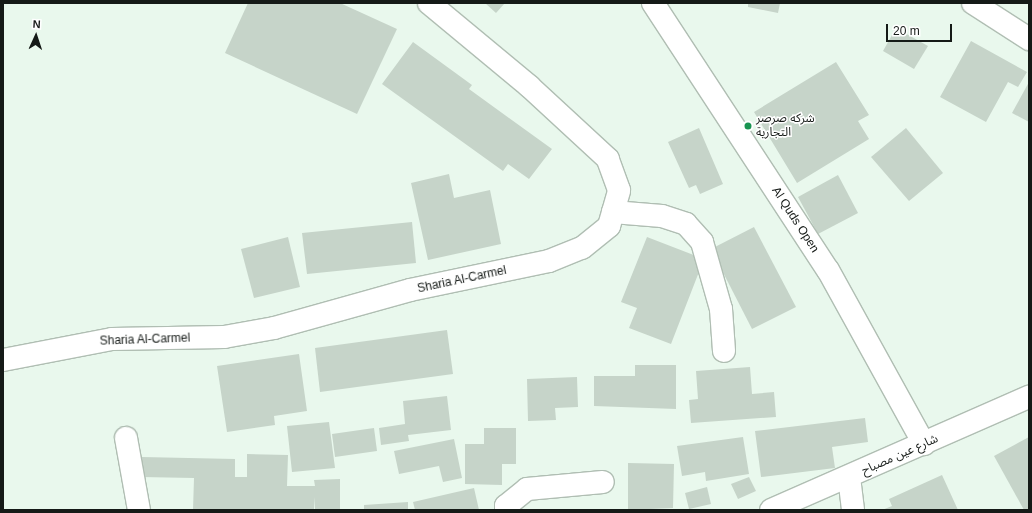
<!DOCTYPE html>
<meta charset="utf-8">
<style>
body{margin:0}
#map{position:relative;width:1032px;height:513px;overflow:hidden;background:#e9f8ed;font-family:Helvetica,"Noto Sans Arabic",sans-serif}
div>[style]{position:absolute}
.building>*{inset:0;background:#c6d4c9}
.roads{filter:drop-shadow(1px 0 #b0beb3) drop-shadow(-1px 0 #b0beb3) drop-shadow(0 1px #b0beb3) drop-shadow(0 -1px #b0beb3)}
.minor>*{height:22px;margin:-11px;padding:0 11px;transform-origin:11px;border-radius:11px;background:#fff}
.dots>*{width:11px;height:11px;translate:-50% -50%;box-sizing:border-box;border:2px solid #fff;border-radius:50%}
span{translate:-50% -50%;white-space:nowrap;text-align:center;line-height:1.15;-webkit-text-stroke:3px #fff;paint-order:stroke}
.poi-label{font-size:12px;color:#151a17}
.left{translate:0 -50%;text-align:left}
.street-label{font-size:12px;color:#151a17}
.frame{position:absolute;inset:0;border:4px solid #151a17;pointer-events:none}
.north{position:absolute;left:16px;top:16px;width:40px;height:40px;-webkit-text-stroke:3px #fff;paint-order:stroke;rotate:3deg;font-size:11px;font-weight:700;line-height:16px;text-align:center;color:#151a17}
.north::after{content:'';display:block;margin:auto;width:14px;height:18px;background:#151a17;clip-path:polygon(50% 0,100% 100%,50% 72%,0 100%)}
.scale{position:absolute;left:886px;top:24px;width:66px;height:18px;box-sizing:border-box;border:2px solid #151a17;border-top:0;padding-left:5px;font-size:12px;line-height:14px;white-space:nowrap;color:#151a17;-webkit-text-stroke:3px #fff;paint-order:stroke}
</style>
<div id="map">
<div class="building">
<i style="clip-path:polygon(248px 3px,340px 3px,397px 29px,357px 114px,225px 53px)"></i>
<i style="clip-path:polygon(485px 3px,505px 3px,496px 13px)"></i>
<i style="clip-path:polygon(748px 3px,780px 3px,778px 13px,748px 7px)"></i>
<i style="clip-path:polygon(896px 28px,928px 46px,914px 69px,883px 51px)"></i>
<i style="clip-path:polygon(971px 41px,1027px 72px,1018px 87px,1008px 82px,986px 122px,940px 97px)"></i>
<i style="clip-path:polygon(413px 42px,472px 85px,469px 89px,552px 149px,529px 179px,508px 164px,503px 171px,382px 84px)"></i>
<i style="clip-path:polygon(836px 62px,869px 115px,858px 121px,869px 139px,797px 183px,754px 112px)"></i>
<i style="clip-path:polygon(1029px 82px,1029px 122px,1012px 113px)"></i>
<i style="clip-path:polygon(699px 128px,723px 184px,700px 194px,696px 185px,689px 188px,668px 142px)"></i>
<i style="clip-path:polygon(906px 128px,943px 173px,909px 201px,871px 157px)"></i>
<i style="clip-path:polygon(449px 174px,454px 198px,490px 190px,501px 244px,428px 260px,411px 183px)"></i>
<i style="clip-path:polygon(838px 175px,858px 213px,818px 234px,798px 197px)"></i>
<i style="clip-path:polygon(412px 222px,416px 263px,307px 274px,302px 233px)"></i>
<i style="clip-path:polygon(754px 227px,796px 307px,752px 329px,711px 249px)"></i>
<i style="clip-path:polygon(288px 237px,300px 287px,254px 298px,241px 249px)"></i>
<i style="clip-path:polygon(647px 237px,704px 259px,671px 344px,629px 328px,637px 308px,621px 302px)"></i>
<i style="clip-path:polygon(447px 330px,453px 374px,320px 392px,315px 348px)"></i>
<i style="clip-path:polygon(299px 354px,307px 411px,274px 416px,275px 425px,227px 432px,217px 366px)"></i>
<i style="clip-path:polygon(635px 365px,676px 365px,676px 409px,594px 406px,594px 376px,635px 376px)"></i>
<i style="clip-path:polygon(750px 367px,752px 394px,774px 392px,776px 417px,691px 423px,689px 400px,698px 399px,696px 371px)"></i>
<i style="clip-path:polygon(577px 377px,578px 407px,555px 408px,556px 420px,528px 421px,527px 379px)"></i>
<i style="clip-path:polygon(447px 396px,451px 430px,408px 435px,409px 441px,381px 445px,379px 428px,405px 424px,403px 401px)"></i>
<i style="clip-path:polygon(865px 418px,868px 442px,832px 447px,835px 468px,761px 477px,755px 431px)"></i>
<i style="clip-path:polygon(329px 422px,335px 468px,292px 472px,287px 426px)"></i>
<i style="clip-path:polygon(374px 428px,377px 451px,335px 457px,332px 434px)"></i>
<i style="clip-path:polygon(484px 428px,516px 428px,516px 464px,502px 464px,502px 485px,465px 484px,465px 444px,484px 444px)"></i>
<i style="clip-path:polygon(743px 437px,749px 474px,706px 481px,705px 472px,682px 476px,677px 446px)"></i>
<i style="clip-path:polygon(1029px 437px,1029px 510px,1024px 510px,994px 456px)"></i>
<i style="clip-path:polygon(454px 439px,462px 478px,443px 482px,439px 466px,399px 474px,394px 451px)"></i>
<i style="clip-path:polygon(247px 454px,288px 455px,287px 486px,315px 486px,314px 480px,340px 479px,340px 509px,315px 509px,314px 497px,314px 510px,193px 510px,194px 478px,141px 477px,142px 457px,235px 459px,235px 477px,247px 477px)"></i>
<i style="clip-path:polygon(628px 463px,674px 464px,673px 508px,628px 510px)"></i>
<i style="clip-path:polygon(942px 475px,958px 510px,882px 510px,892px 506px,889px 499px)"></i>
<i style="clip-path:polygon(749px 477px,756px 491px,738px 499px,731px 484px)"></i>
<i style="clip-path:polygon(707px 487px,711px 504px,689px 509px,685px 493px)"></i>
<i style="clip-path:polygon(474px 488px,479px 510px,415px 510px,413px 502px)"></i>
<i style="clip-path:polygon(408px 502px,408px 510px,364px 510px,364px 505px)"></i>
</div>
<div class="roads">
<div class="minor">
<i style="left:653px;top:3px;width:319px;rotate:56.8deg"></i>
<i style="left:828px;top:270px;width:199px;rotate:61.1deg"></i>
<i style="left:973px;top:3px;width:67px;rotate:32.7deg"></i>
<i style="left:613px;top:212px;width:49px;rotate:4.7deg"></i>
<i style="left:662px;top:216px;width:25px;rotate:18deg"></i>
<i style="left:686px;top:224px;width:24px;rotate:48deg"></i>
<i style="left:702px;top:242px;width:70px;rotate:74.2deg"></i>
<i style="left:721px;top:309px;width:42px;rotate:85.9deg"></i>
<i style="left:3px;top:360px;width:111px;rotate:-10.9deg"></i>
<i style="left:112px;top:339px;width:112px;rotate:-1deg"></i>
<i style="left:224px;top:337px;width:51px;rotate:-10.2deg"></i>
<i style="left:274px;top:328px;width:141px;rotate:-15.6deg"></i>
<i style="left:410px;top:290px;width:142px;rotate:-11.8deg"></i>
<i style="left:549px;top:261px;width:35px;rotate:-22deg"></i>
<i style="left:582px;top:248px;width:35px;rotate:-39deg"></i>
<i style="left:609px;top:226px;width:37px;rotate:-74deg"></i>
<i style="left:619px;top:190px;width:33px;rotate:-110deg"></i>
<i style="left:608px;top:159px;width:108px;rotate:-137.3deg"></i>
<i style="left:529px;top:86px;width:130px;rotate:-140.3deg"></i>
<i style="left:126px;top:438px;width:73px;rotate:79.8deg"></i>
<i style="left:849px;top:477px;width:33px;rotate:83deg"></i>
<i style="left:506px;top:510px;width:4px;rotate:-90deg"></i>
<i style="left:506px;top:506px;width:27px;rotate:-39deg"></i>
<i style="left:527px;top:489px;width:76px;rotate:-5.3deg"></i>
<i style="left:771px;top:510px;width:282px;rotate:-23.7deg"></i>
</div>
</div>
<div class="dots">
<i style="left:748px;top:126px;background:#199451"></i>
</div>
<div class="poi-label">
<span class="left" style="left:756px;top:126px">شركه صرصر<br>التجارية</span>
</div>
<div class="street-label">
<span style="left:795px;top:220px;rotate:57deg">Al Quds Open</span>
<span style="left:462px;top:280px;rotate:-12deg">Sharia Al-Carmel</span>
<span style="left:145px;top:340px;rotate:-2deg">Sharia Al-Carmel</span>
<span style="left:900px;top:455px;rotate:-24deg">شارع عين مصباح</span>
</div>
<div class="frame"></div>
<div class="north">N</div>
<div class="scale">20 m</div>
</div>
